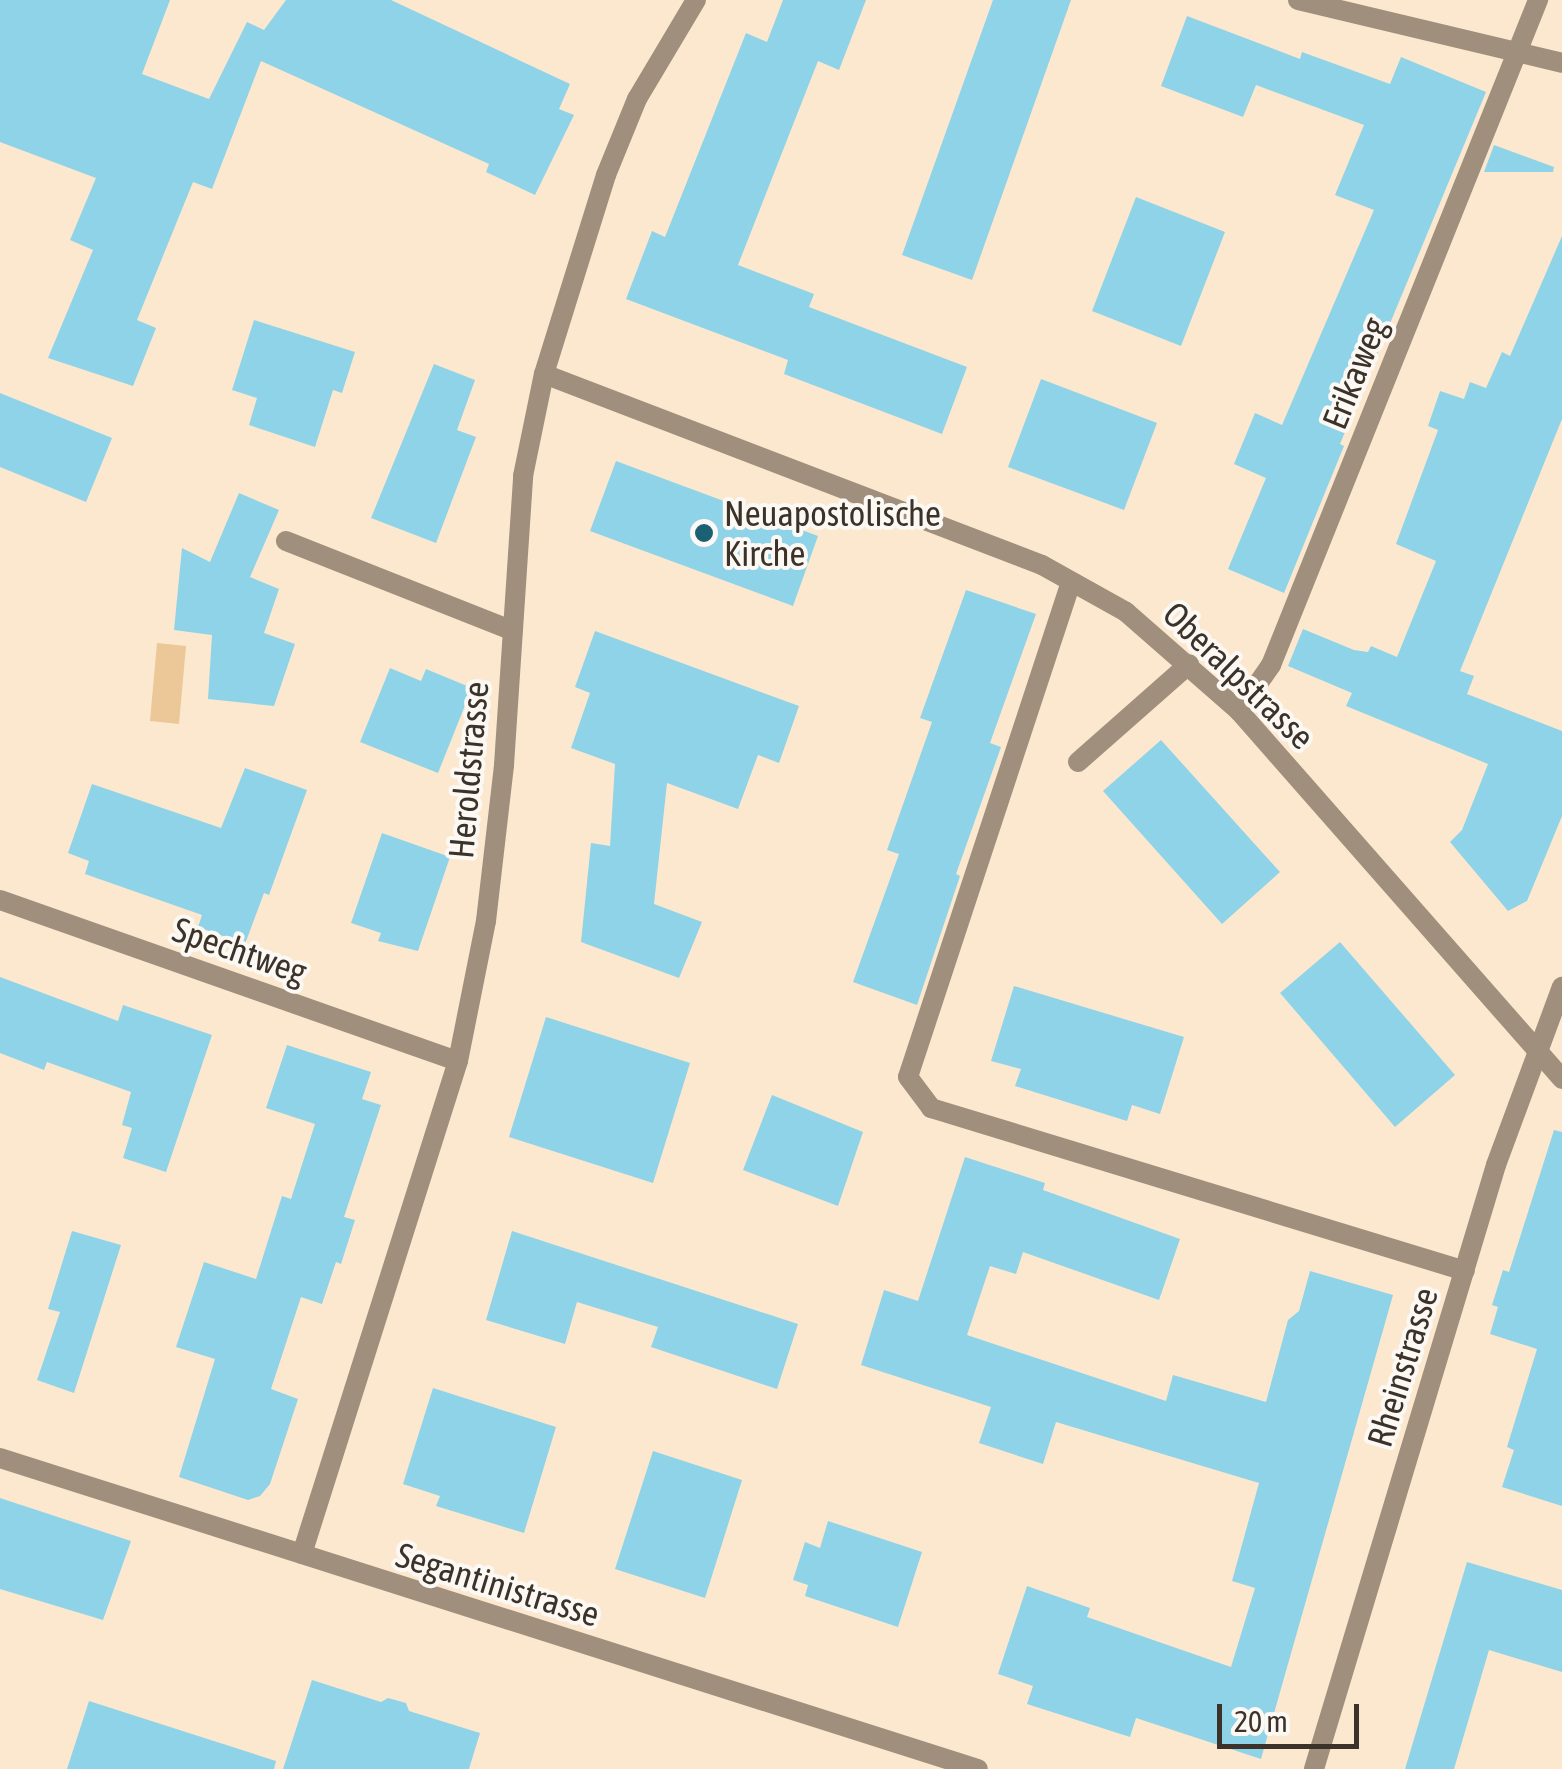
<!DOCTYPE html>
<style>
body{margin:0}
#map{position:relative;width:1562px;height:1769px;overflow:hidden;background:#fce8cf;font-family:"Asap Condensed",sans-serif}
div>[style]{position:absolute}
.water>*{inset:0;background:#ecc798}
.building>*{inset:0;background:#8fd3e8}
.lane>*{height:20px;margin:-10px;padding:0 10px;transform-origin:10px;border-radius:10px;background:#9f8f7c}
.street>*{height:20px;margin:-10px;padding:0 10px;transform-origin:10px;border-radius:10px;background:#9f8f7c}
.dots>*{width:28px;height:28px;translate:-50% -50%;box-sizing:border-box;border:5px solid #fcf8f3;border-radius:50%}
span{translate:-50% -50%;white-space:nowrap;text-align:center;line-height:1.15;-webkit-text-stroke:8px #fcf8f3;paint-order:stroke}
.street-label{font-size:35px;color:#3b332a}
.poi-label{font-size:35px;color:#3b332a}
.left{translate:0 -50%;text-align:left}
.scale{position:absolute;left:1217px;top:1704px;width:142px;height:45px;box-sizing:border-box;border:5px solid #3b332a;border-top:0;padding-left:12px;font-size:30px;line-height:35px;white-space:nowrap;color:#3b332a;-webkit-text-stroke:8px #fcf8f3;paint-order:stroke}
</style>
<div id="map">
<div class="water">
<i style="clip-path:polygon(157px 643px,186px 646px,179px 724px,150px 721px)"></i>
</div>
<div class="building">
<i style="clip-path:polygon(0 0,170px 0,142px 74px,209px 99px,247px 22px,264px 30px,286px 0,391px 0,570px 84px,559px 109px,574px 115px,535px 195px,486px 172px,489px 164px,261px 61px,212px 189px,193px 182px,137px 320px,156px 328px,133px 386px,48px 358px,93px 250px,70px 240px,96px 178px,0 142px)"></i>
<i style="clip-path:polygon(783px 0,866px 0,839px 70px,818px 61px,738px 265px,814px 294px,809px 307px,967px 367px,942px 434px,784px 374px,788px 360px,626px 299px,652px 231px,665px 237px,746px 33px,767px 42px)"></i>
<i style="clip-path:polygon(993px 0,1071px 0,972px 280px,902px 255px)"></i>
<i style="clip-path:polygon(1187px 16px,1300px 59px,1302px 52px,1390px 84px,1401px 57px,1486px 92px,1340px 444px,1344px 446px,1284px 593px,1228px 569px,1266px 478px,1234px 464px,1255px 413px,1282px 425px,1374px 210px,1335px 195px,1364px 125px,1256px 85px,1243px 117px,1161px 86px)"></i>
<i style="clip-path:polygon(1494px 145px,1554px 167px,1553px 172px,1484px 172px)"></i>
<i style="clip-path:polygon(1136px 197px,1225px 232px,1181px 346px,1092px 311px)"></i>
<i style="clip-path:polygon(1562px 236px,1562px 419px,1460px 671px,1474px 676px,1467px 694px,1562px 731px,1562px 816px,1527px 901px,1508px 911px,1450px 842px,1462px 830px,1488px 764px,1346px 706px,1352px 693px,1288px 666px,1303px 629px,1354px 650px,1368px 652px,1371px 646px,1397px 657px,1436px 561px,1396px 544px,1438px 430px,1428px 426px,1440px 391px,1464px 399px,1470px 382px,1486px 388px,1502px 352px,1510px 356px)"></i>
<i style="clip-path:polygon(254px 320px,355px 352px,342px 393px,333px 390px,315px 447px,249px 425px,257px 398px,232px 390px)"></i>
<i style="clip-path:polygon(434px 364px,475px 380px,457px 430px,476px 437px,436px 543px,371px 518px)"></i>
<i style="clip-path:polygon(1041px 379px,1157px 423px,1124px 510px,1008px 467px)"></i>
<i style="clip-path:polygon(0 393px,112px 438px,86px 502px,0 467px)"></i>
<i style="clip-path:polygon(616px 461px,818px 536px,793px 606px,590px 531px)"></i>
<i style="clip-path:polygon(239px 493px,279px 510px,250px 577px,279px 589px,264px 633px,295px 644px,274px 706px,208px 699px,212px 635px,174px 630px,182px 548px,210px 562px)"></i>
<i style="clip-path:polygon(966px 590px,1036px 614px,990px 743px,1001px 747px,956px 874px,960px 876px,917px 1005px,853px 982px,899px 854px,887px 850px,932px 722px,920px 718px)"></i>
<i style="clip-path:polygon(595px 631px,799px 706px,779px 763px,758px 755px,738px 809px,667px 783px,654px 904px,702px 922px,679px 978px,581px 942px,591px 843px,610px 846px,615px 764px,571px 748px,590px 693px,575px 687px)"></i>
<i style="clip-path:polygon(390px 668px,421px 681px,426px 669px,472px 688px,438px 773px,360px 742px)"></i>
<i style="clip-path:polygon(1161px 740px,1280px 872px,1222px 924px,1103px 791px)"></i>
<i style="clip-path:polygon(245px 768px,307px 790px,269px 895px,264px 893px,245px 944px,198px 927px,202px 915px,85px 874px,89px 861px,68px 853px,92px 784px,221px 828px)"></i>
<i style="clip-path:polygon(382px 833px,450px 857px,418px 951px,378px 941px,381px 933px,351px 923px)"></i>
<i style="clip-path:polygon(1340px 942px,1455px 1075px,1395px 1127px,1280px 993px)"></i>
<i style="clip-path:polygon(0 977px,118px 1021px,123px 1005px,212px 1035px,166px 1172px,123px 1158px,132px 1128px,122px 1125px,131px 1092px,47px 1062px,44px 1070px,0 1053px)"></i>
<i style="clip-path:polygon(1014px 986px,1184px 1037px,1160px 1114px,1132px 1105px,1127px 1121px,1015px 1086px,1021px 1069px,991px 1061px)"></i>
<i style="clip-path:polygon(546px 1017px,690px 1063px,653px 1183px,509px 1137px)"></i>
<i style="clip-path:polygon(287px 1045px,371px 1072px,362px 1099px,381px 1105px,344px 1217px,355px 1220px,341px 1264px,336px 1262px,322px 1304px,301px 1297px,271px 1389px,298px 1399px,270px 1484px,260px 1496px,248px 1500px,179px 1477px,215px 1359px,176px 1347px,204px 1262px,256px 1279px,282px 1196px,291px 1199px,315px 1124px,266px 1108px)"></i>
<i style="clip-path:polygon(772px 1095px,863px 1132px,838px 1206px,743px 1170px)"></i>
<i style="clip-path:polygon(1554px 1130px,1562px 1132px,1562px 1506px,1502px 1487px,1514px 1450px,1507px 1447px,1537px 1349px,1490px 1334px,1498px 1307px,1492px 1305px,1503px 1270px,1509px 1272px)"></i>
<i style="clip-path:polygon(965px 1157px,1045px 1183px,1043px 1190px,1180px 1239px,1159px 1300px,1023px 1252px,1016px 1274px,990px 1266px,967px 1335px,1166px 1401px,1173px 1375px,1266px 1402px,1288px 1320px,1299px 1311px,1310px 1271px,1393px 1295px,1261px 1759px,1136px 1718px,1130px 1737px,1027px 1704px,1033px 1686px,998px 1674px,1027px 1586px,1090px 1608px,1087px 1617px,1231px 1667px,1255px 1588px,1232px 1581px,1259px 1483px,1056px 1422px,1043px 1464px,979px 1443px,991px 1407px,861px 1365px,884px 1290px,918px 1301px)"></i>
<i style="clip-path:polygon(72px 1231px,121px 1245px,74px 1393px,37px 1380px,60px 1312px,48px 1309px)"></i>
<i style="clip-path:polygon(512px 1231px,798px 1324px,777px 1389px,651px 1347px,658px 1327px,577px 1302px,565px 1344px,486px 1320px)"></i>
<i style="clip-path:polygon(433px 1388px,556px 1427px,524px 1533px,436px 1506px,440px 1496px,403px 1484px)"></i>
<i style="clip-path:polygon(653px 1451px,742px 1480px,705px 1598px,615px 1569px)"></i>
<i style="clip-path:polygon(0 1498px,131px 1541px,103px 1620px,0 1589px)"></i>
<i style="clip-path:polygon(828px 1521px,922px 1552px,898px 1627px,805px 1596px,808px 1585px,793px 1580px,805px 1542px,820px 1548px)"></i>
<i style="clip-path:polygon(1467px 1562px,1562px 1590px,1562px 1672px,1489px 1650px,1454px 1769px,1405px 1769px)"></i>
<i style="clip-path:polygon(312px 1680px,381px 1702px,388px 1698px,406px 1703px,409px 1711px,480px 1733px,469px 1769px,283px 1769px)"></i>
<i style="clip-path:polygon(89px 1701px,276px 1761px,274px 1769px,67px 1769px)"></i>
</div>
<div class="lane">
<i style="left:286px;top:541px;width:244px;rotate:21.6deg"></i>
<i style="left:1071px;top:582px;width:521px;rotate:108.23deg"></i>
<i style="left:908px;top:1077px;width:39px;rotate:53deg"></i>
<i style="left:931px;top:1108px;width:558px;rotate:16.97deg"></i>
<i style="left:1078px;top:762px;width:148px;rotate:-41.4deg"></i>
</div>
<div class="street">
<i style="left:1298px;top:0;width:271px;rotate:13.4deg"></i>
<i style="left:544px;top:374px;width:533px;rotate:20.98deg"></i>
<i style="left:1042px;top:565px;width:96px;rotate:29.2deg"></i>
<i style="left:1126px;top:612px;width:150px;rotate:41.2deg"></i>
<i style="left:1239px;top:711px;width:490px;rotate:48.7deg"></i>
<i style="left:1239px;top:711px;width:56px;rotate:-55.2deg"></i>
<i style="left:1271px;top:665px;width:717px;rotate:-68.12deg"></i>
<i style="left:0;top:900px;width:485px;rotate:19.4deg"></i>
<i style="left:0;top:1458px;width:1026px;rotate:17.64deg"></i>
<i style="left:302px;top:1554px;width:517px;rotate:-72.44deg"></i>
<i style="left:458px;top:1061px;width:143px;rotate:-78.7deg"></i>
<i style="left:486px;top:921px;width:157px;rotate:-83.4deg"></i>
<i style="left:504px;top:765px;width:290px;rotate:-86.2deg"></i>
<i style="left:523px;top:476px;width:104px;rotate:-78.4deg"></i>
<i style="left:544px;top:374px;width:208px;rotate:-72.7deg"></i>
<i style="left:606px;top:175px;width:82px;rotate:-67.8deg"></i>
<i style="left:637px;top:99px;width:115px;rotate:-59.2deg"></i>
<i style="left:1314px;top:1769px;width:631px;rotate:-73.23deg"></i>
<i style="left:1496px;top:1165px;width:190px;rotate:-69.7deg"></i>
</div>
<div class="dots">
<i style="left:704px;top:533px;background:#1c6173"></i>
</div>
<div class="street-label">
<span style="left:1354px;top:373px;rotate:-68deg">Erikaweg</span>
<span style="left:1239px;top:675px;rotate:44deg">Oberalpstrasse</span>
<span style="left:468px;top:770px;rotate:-85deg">Heroldstrasse</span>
<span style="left:240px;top:950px;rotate:19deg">Spechtweg</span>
<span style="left:1402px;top:1367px;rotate:-73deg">Rheinstrasse</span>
<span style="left:498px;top:1584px;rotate:17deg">Segantinistrasse</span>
</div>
<div class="poi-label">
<span class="left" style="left:724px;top:533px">Neuapostolische<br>Kirche</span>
</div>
<div class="scale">20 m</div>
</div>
